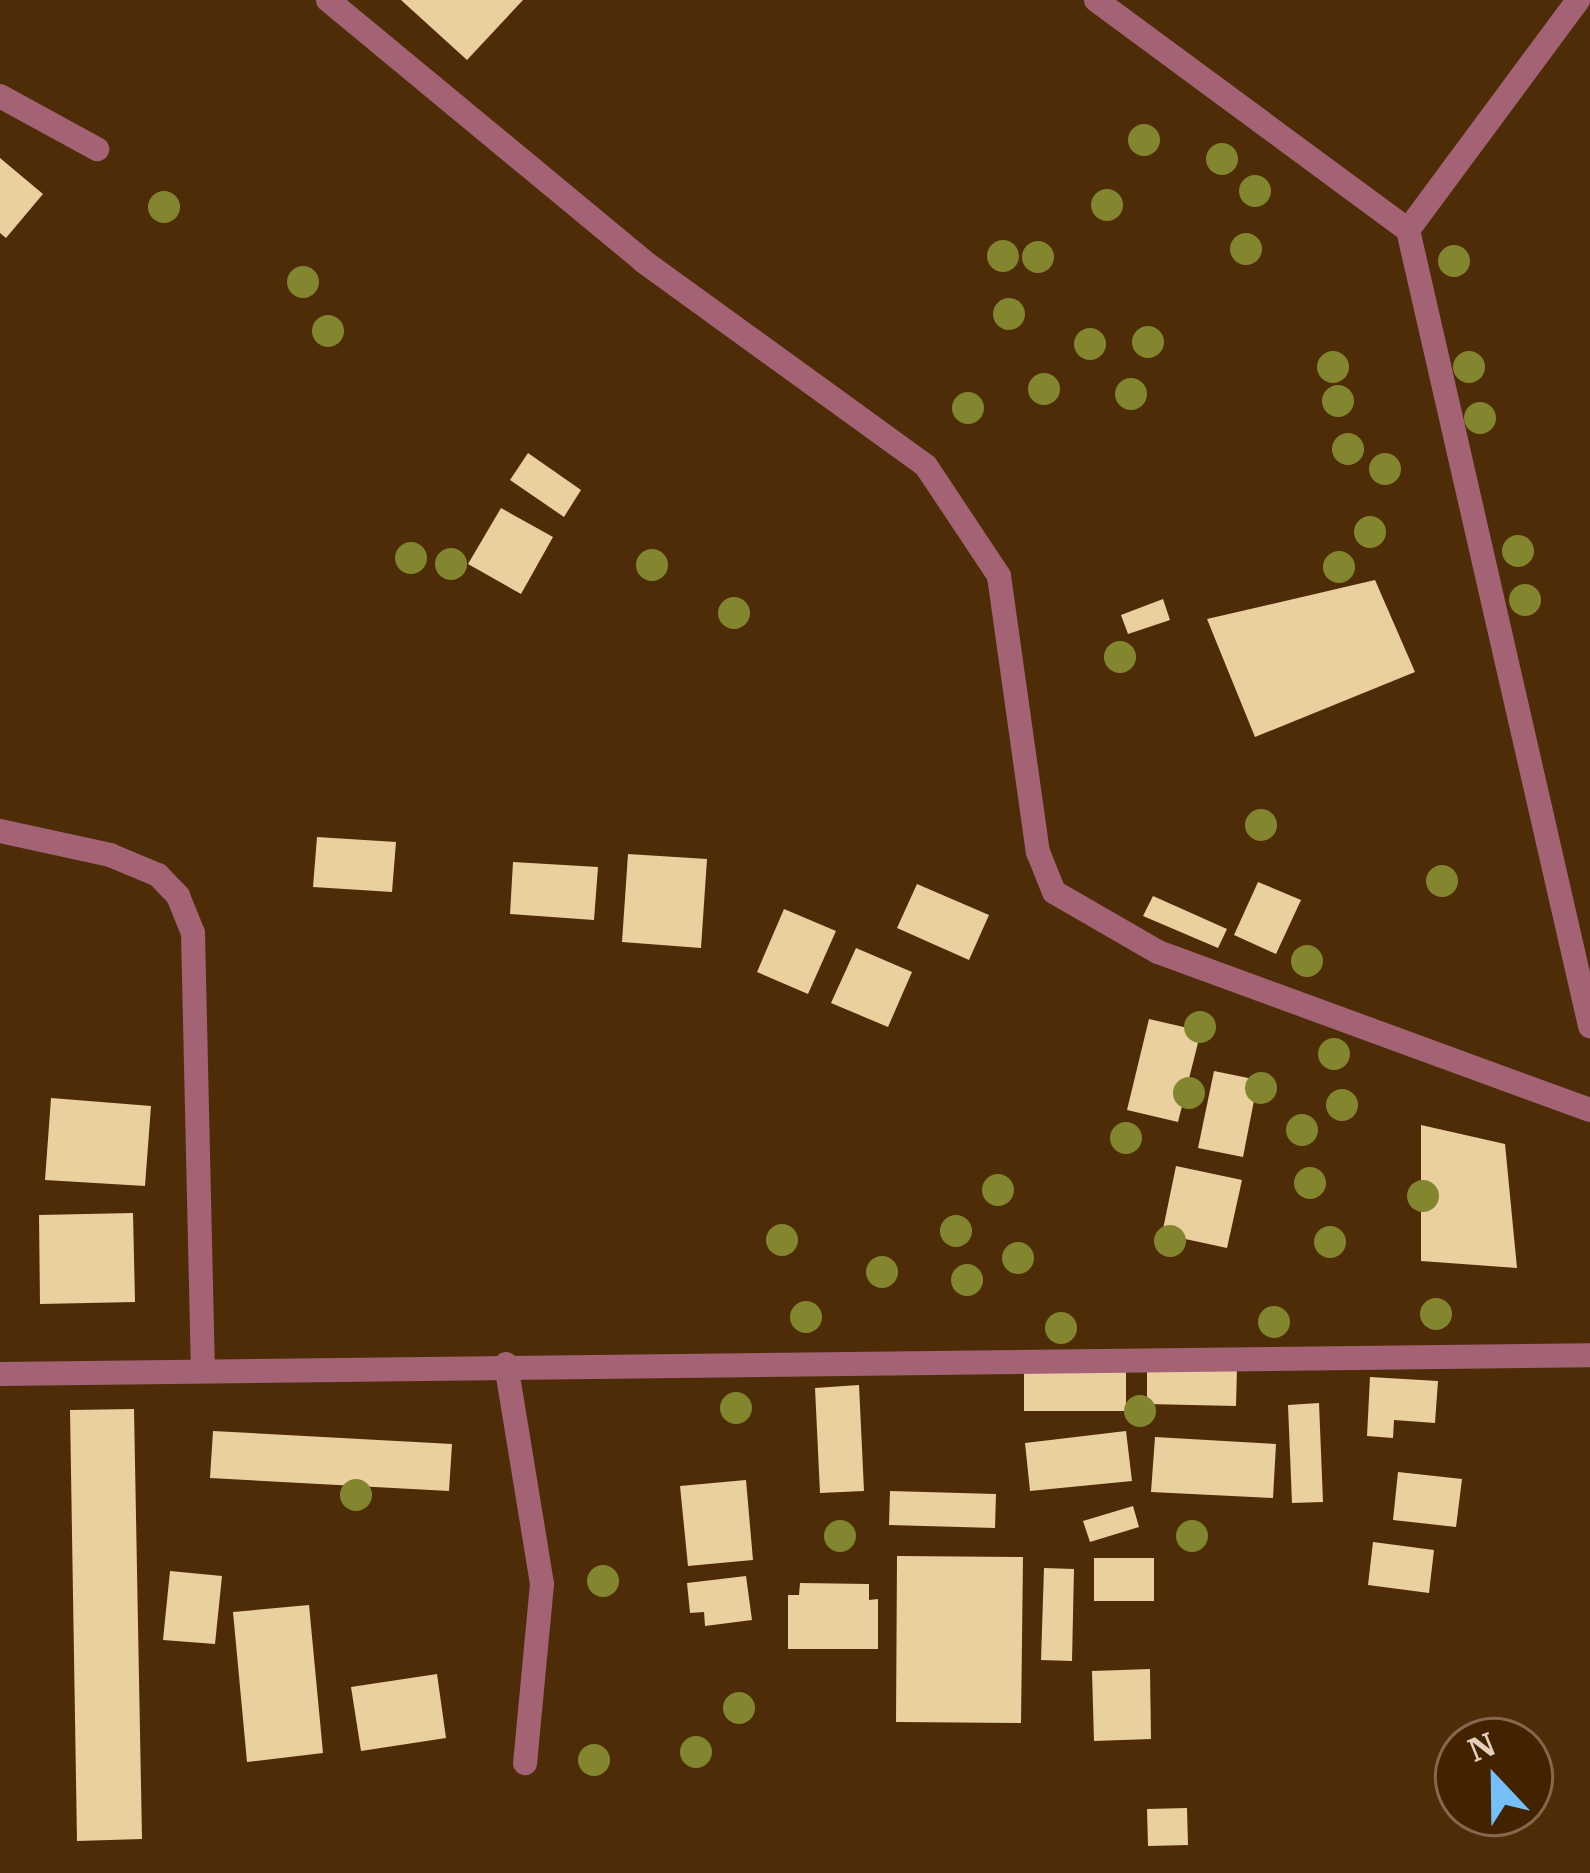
<!DOCTYPE html>
<style>
body{margin:0}
#map{position:relative;width:1590px;height:1873px;overflow:hidden;background:#4e2c08;font-family:"IBM Plex Serif",serif}
div>[style]{position:absolute}
.building>*{inset:0;background:#eacf9f}
.street>*{height:24px;margin:-12px;padding:0 12px;transform-origin:12px;border-radius:12px;background:#a36375}
.trees>*{width:32px;height:32px;margin:-16px;border-radius:50%;background:#83862f}
span{translate:-50% -50%;white-space:nowrap;text-align:center;line-height:1.15;-webkit-text-stroke:12px #432200;paint-order:stroke}
.north{position:absolute;left:1434px;top:1717px;width:120px;height:120px;box-sizing:border-box;background:#432200;border:3px solid #84674c;border-radius:50%;rotate:338deg;font-size:33px;font-weight:700;line-height:48px;text-align:center;color:#e5cfbd}
.north::after{content:'';display:block;margin:auto;width:42px;height:54px;background:#76c0f7;clip-path:polygon(50% 0,100% 100%,50% 72%,0 100%)}
</style>
<div id="map">
<div class="building">
<i style="clip-path:polygon(401px 0,523px 0,467px 60px)"></i>
<i style="clip-path:polygon(0 158px,43px 194px,6px 238px,0 233px)"></i>
<i style="clip-path:polygon(528px 453px,581px 490px,564px 517px,510px 480px)"></i>
<i style="clip-path:polygon(501px 508px,553px 537px,521px 594px,468px 564px)"></i>
<i style="clip-path:polygon(1375px 580px,1415px 672px,1255px 737px,1207px 619px)"></i>
<i style="clip-path:polygon(1163px 599px,1170px 620px,1128px 634px,1121px 615px)"></i>
<i style="clip-path:polygon(317px 837px,396px 842px,392px 892px,313px 887px)"></i>
<i style="clip-path:polygon(628px 854px,707px 859px,701px 948px,622px 942px)"></i>
<i style="clip-path:polygon(513px 862px,598px 867px,594px 920px,510px 914px)"></i>
<i style="clip-path:polygon(1258px 882px,1301px 900px,1276px 954px,1234px 935px)"></i>
<i style="clip-path:polygon(917px 884px,989px 915px,969px 960px,897px 928px)"></i>
<i style="clip-path:polygon(1153px 896px,1227px 929px,1218px 948px,1143px 916px)"></i>
<i style="clip-path:polygon(784px 909px,836px 931px,808px 994px,757px 972px)"></i>
<i style="clip-path:polygon(856px 948px,912px 972px,888px 1027px,831px 1003px)"></i>
<i style="clip-path:polygon(1149px 1019px,1201px 1031px,1178px 1122px,1127px 1110px)"></i>
<i style="clip-path:polygon(1214px 1071px,1258px 1080px,1243px 1157px,1198px 1148px)"></i>
<i style="clip-path:polygon(51px 1098px,151px 1106px,145px 1186px,45px 1180px)"></i>
<i style="clip-path:polygon(1421px 1125px,1505px 1144px,1517px 1268px,1421px 1261px)"></i>
<i style="clip-path:polygon(1176px 1166px,1242px 1180px,1227px 1248px,1162px 1234px)"></i>
<i style="clip-path:polygon(133px 1213px,135px 1302px,40px 1304px,39px 1215px)"></i>
<i style="clip-path:polygon(1147px 1365px,1237px 1367px,1236px 1406px,1147px 1404px)"></i>
<i style="clip-path:polygon(1024px 1371px,1126px 1371px,1126px 1411px,1024px 1411px)"></i>
<i style="clip-path:polygon(1370px 1377px,1438px 1381px,1435px 1423px,1394px 1420px,1393px 1438px,1367px 1436px)"></i>
<i style="clip-path:polygon(859px 1385px,864px 1491px,820px 1493px,815px 1388px)"></i>
<i style="clip-path:polygon(1319px 1403px,1323px 1502px,1292px 1503px,1288px 1405px)"></i>
<i style="clip-path:polygon(134px 1409px,142px 1839px,77px 1841px,70px 1410px)"></i>
<i style="clip-path:polygon(213px 1431px,452px 1444px,449px 1491px,210px 1478px)"></i>
<i style="clip-path:polygon(1126px 1431px,1132px 1481px,1030px 1491px,1025px 1443px)"></i>
<i style="clip-path:polygon(1155px 1437px,1276px 1444px,1273px 1498px,1151px 1492px)"></i>
<i style="clip-path:polygon(1398px 1472px,1462px 1479px,1456px 1527px,1393px 1520px)"></i>
<i style="clip-path:polygon(746px 1480px,753px 1560px,688px 1566px,680px 1486px)"></i>
<i style="clip-path:polygon(890px 1491px,996px 1494px,995px 1528px,889px 1525px)"></i>
<i style="clip-path:polygon(1133px 1506px,1139px 1527px,1090px 1542px,1083px 1521px)"></i>
<i style="clip-path:polygon(1373px 1542px,1434px 1550px,1429px 1593px,1368px 1585px)"></i>
<i style="clip-path:polygon(897px 1556px,1023px 1557px,1021px 1723px,896px 1722px)"></i>
<i style="clip-path:polygon(1094px 1558px,1154px 1558px,1154px 1601px,1094px 1601px)"></i>
<i style="clip-path:polygon(1044px 1568px,1074px 1569px,1072px 1661px,1041px 1660px)"></i>
<i style="clip-path:polygon(170px 1571px,222px 1576px,215px 1644px,163px 1640px)"></i>
<i style="clip-path:polygon(746px 1576px,752px 1620px,705px 1626px,704px 1612px,690px 1613px,687px 1583px)"></i>
<i style="clip-path:polygon(800px 1583px,869px 1584px,869px 1600px,878px 1599px,878px 1649px,788px 1649px,788px 1595px,799px 1595px)"></i>
<i style="clip-path:polygon(309px 1605px,323px 1753px,247px 1762px,233px 1612px)"></i>
<i style="clip-path:polygon(1150px 1669px,1151px 1739px,1094px 1741px,1092px 1671px)"></i>
<i style="clip-path:polygon(437px 1674px,446px 1738px,361px 1751px,351px 1687px)"></i>
<i style="clip-path:polygon(1187px 1808px,1188px 1845px,1148px 1846px,1147px 1809px)"></i>
</div>
<div class="street">
<i style="left:328px;top:0;width:409px;rotate:39.6deg"></i>
<i style="left:643px;top:261px;width:349px;rotate:35.9deg"></i>
<i style="left:926px;top:466px;width:132px;rotate:56.4deg"></i>
<i style="left:999px;top:576px;width:279px;rotate:82deg"></i>
<i style="left:1038px;top:852px;width:43px;rotate:68.2deg"></i>
<i style="left:1054px;top:892px;width:120px;rotate:30deg"></i>
<i style="left:1158px;top:952px;width:460px;rotate:20.1deg"></i>
<i style="left:1096px;top:0;width:388px;rotate:36.4deg"></i>
<i style="left:1408px;top:230px;width:817px;rotate:77.12deg"></i>
<i style="left:0;top:96px;width:111px;rotate:28.7deg"></i>
<i style="left:1408px;top:230px;width:286px;rotate:-53.5deg"></i>
<i style="left:0;top:831px;width:113px;rotate:12.3deg"></i>
<i style="left:110px;top:855px;width:52px;rotate:22.6deg"></i>
<i style="left:158px;top:875px;width:29px;rotate:46deg"></i>
<i style="left:178px;top:896px;width:40px;rotate:68deg"></i>
<i style="left:193px;top:933px;width:438px;rotate:88.7deg"></i>
<i style="left:506px;top:1364px;width:223px;rotate:80.7deg"></i>
<i style="left:542px;top:1584px;width:180px;rotate:95.4deg"></i>
<i style="left:0;top:1374px;width:1590px;rotate:-0.68deg"></i>
</div>
<div class="trees">
<i style="left:1144px;top:140px"></i>
<i style="left:1222px;top:159px"></i>
<i style="left:1255px;top:191px"></i>
<i style="left:1107px;top:205px"></i>
<i style="left:164px;top:207px"></i>
<i style="left:1246px;top:249px"></i>
<i style="left:1003px;top:256px"></i>
<i style="left:1038px;top:257px"></i>
<i style="left:1454px;top:261px"></i>
<i style="left:303px;top:282px"></i>
<i style="left:1009px;top:314px"></i>
<i style="left:328px;top:331px"></i>
<i style="left:1148px;top:342px"></i>
<i style="left:1090px;top:344px"></i>
<i style="left:1333px;top:367px"></i>
<i style="left:1469px;top:367px"></i>
<i style="left:1044px;top:389px"></i>
<i style="left:1131px;top:394px"></i>
<i style="left:1338px;top:401px"></i>
<i style="left:968px;top:408px"></i>
<i style="left:1480px;top:418px"></i>
<i style="left:1348px;top:449px"></i>
<i style="left:1385px;top:469px"></i>
<i style="left:1370px;top:532px"></i>
<i style="left:1518px;top:551px"></i>
<i style="left:411px;top:558px"></i>
<i style="left:451px;top:564px"></i>
<i style="left:652px;top:565px"></i>
<i style="left:1339px;top:567px"></i>
<i style="left:1525px;top:600px"></i>
<i style="left:734px;top:613px"></i>
<i style="left:1120px;top:657px"></i>
<i style="left:1261px;top:825px"></i>
<i style="left:1442px;top:881px"></i>
<i style="left:1307px;top:961px"></i>
<i style="left:1200px;top:1027px"></i>
<i style="left:1334px;top:1054px"></i>
<i style="left:1261px;top:1088px"></i>
<i style="left:1189px;top:1093px"></i>
<i style="left:1342px;top:1105px"></i>
<i style="left:1302px;top:1130px"></i>
<i style="left:1126px;top:1138px"></i>
<i style="left:1310px;top:1183px"></i>
<i style="left:998px;top:1190px"></i>
<i style="left:1423px;top:1196px"></i>
<i style="left:956px;top:1231px"></i>
<i style="left:782px;top:1240px"></i>
<i style="left:1170px;top:1241px"></i>
<i style="left:1330px;top:1242px"></i>
<i style="left:1018px;top:1258px"></i>
<i style="left:882px;top:1272px"></i>
<i style="left:967px;top:1280px"></i>
<i style="left:1436px;top:1314px"></i>
<i style="left:806px;top:1317px"></i>
<i style="left:1274px;top:1322px"></i>
<i style="left:1061px;top:1328px"></i>
<i style="left:736px;top:1408px"></i>
<i style="left:1140px;top:1411px"></i>
<i style="left:356px;top:1495px"></i>
<i style="left:840px;top:1536px"></i>
<i style="left:1192px;top:1536px"></i>
<i style="left:603px;top:1581px"></i>
<i style="left:739px;top:1708px"></i>
<i style="left:696px;top:1752px"></i>
<i style="left:594px;top:1760px"></i>
</div>
<div class="north">N</div>
</div>
